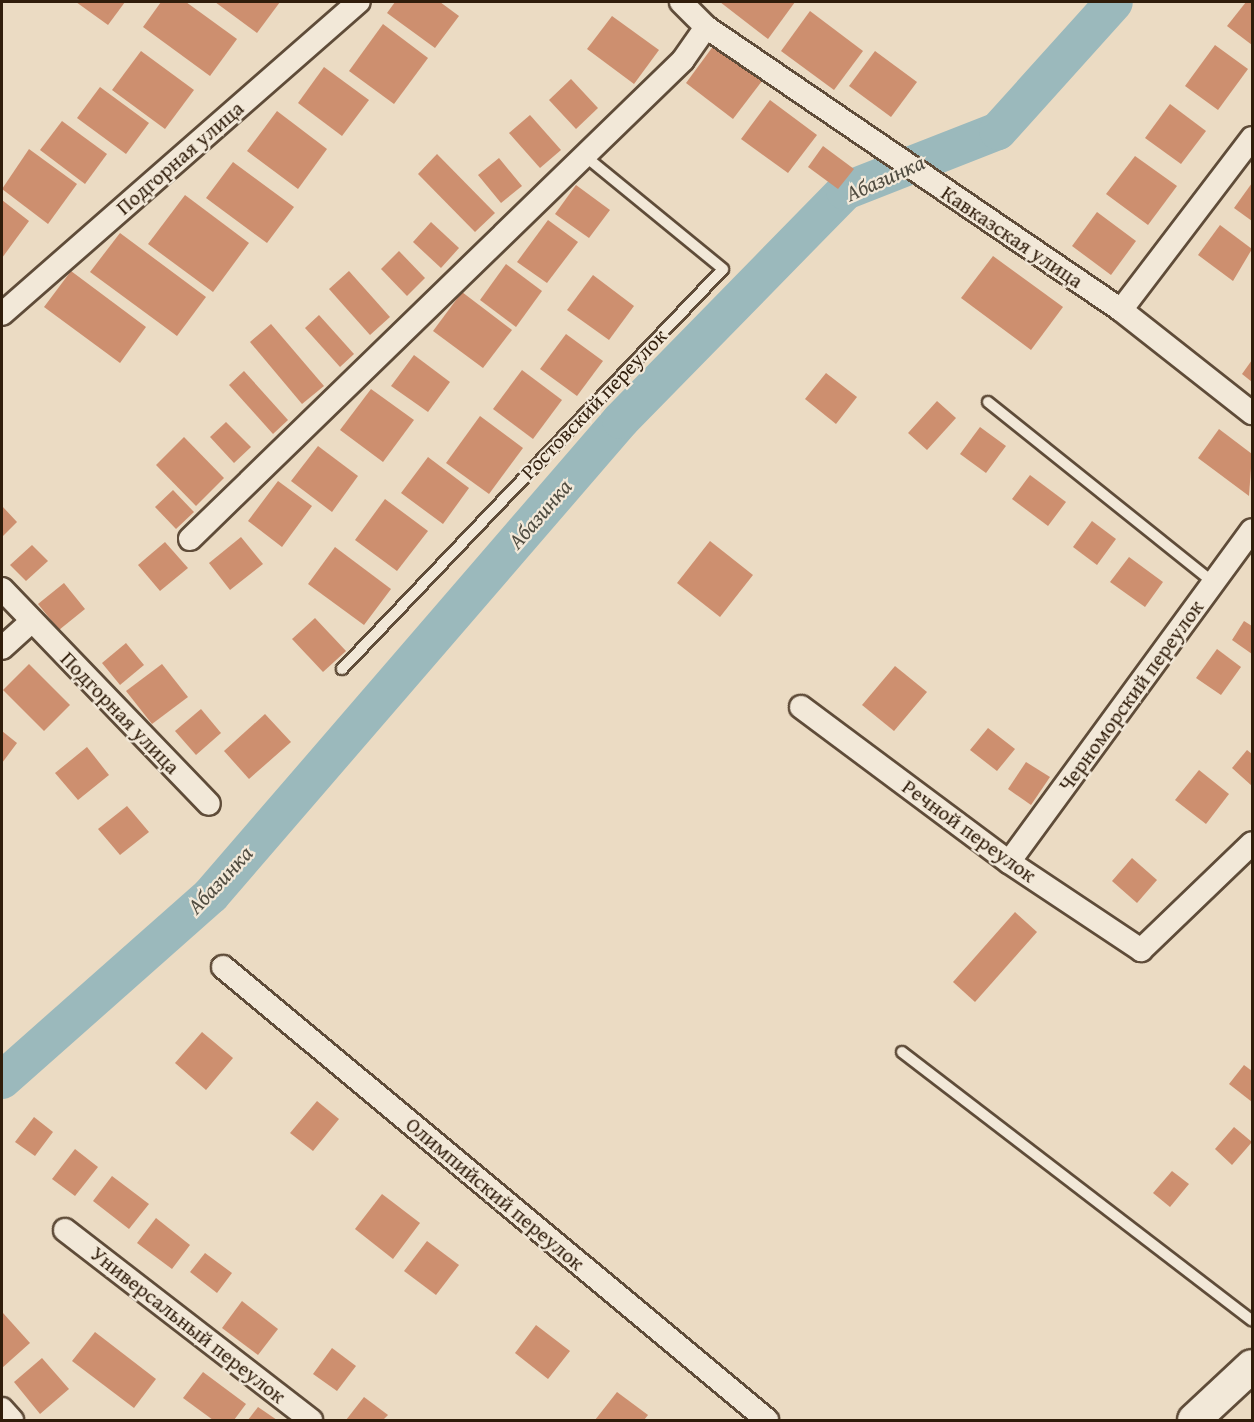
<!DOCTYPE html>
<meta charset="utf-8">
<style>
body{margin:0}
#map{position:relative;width:1254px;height:1422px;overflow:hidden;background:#ebdbc3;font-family:"Gentium Book Plus",serif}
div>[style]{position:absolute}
.river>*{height:38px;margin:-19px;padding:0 19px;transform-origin:19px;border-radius:19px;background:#9bb9bc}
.building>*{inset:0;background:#cd8f6f}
.roads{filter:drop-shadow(2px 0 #5f4c39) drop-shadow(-2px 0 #5f4c39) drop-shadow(0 2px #5f4c39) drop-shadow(0 -2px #5f4c39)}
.service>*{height:10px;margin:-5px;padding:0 5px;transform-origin:5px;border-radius:5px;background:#f2e8d8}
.minor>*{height:22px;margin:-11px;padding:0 11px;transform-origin:11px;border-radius:11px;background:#f2e8d8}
.secondary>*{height:32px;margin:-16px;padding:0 16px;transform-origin:16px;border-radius:16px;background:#f2e8d8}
span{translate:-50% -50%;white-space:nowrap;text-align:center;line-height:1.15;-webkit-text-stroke:4.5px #f2e8d8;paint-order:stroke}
.street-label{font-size:21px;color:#301d0b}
.water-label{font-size:22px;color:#504c40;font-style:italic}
.frame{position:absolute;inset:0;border:3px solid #301d0b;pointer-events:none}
</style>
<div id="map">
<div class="river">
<i style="left:2px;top:1080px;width:279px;rotate:-41.5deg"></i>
<i style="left:211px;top:895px;width:627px;rotate:-49.2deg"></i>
<i style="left:621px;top:420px;width:320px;rotate:-45.6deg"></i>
<i style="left:845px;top:191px;width:164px;rotate:-21.4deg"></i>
<i style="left:998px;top:131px;width:173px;rotate:-48deg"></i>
</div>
<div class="building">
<i style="clip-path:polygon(76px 2px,125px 2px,108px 25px)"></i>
<i style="clip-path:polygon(161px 2px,186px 2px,237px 39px,210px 76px,143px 27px)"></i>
<i style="clip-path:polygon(215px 2px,280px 2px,257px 33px)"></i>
<i style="clip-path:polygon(395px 2px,440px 2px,459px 16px,435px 48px,387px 13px)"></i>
<i style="clip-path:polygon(720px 2px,795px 2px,768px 39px)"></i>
<i style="clip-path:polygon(1246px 2px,1252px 2px,1252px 45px,1227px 26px)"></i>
<i style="clip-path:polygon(810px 11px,863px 51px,834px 90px,781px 51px)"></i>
<i style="clip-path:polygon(612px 16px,659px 50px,634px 84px,587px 49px)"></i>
<i style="clip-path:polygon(383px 24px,428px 58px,394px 104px,349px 71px)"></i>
<i style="clip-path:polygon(714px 45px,762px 81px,733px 119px,686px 83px)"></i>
<i style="clip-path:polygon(1215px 45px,1248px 69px,1218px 110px,1185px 86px)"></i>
<i style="clip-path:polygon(141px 51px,194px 90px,165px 129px,112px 90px)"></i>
<i style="clip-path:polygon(875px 51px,917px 82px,891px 117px,849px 86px)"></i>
<i style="clip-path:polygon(324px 67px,369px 100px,342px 136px,298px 103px)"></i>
<i style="clip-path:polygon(571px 79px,598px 108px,576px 129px,549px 100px)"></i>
<i style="clip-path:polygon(100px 87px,149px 123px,126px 154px,77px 118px)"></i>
<i style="clip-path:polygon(770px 100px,817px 135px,788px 173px,741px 139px)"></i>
<i style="clip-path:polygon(1170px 104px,1206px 131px,1181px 164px,1145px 138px)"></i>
<i style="clip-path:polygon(277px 111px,327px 149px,298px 189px,247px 151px)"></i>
<i style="clip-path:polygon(530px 115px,561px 150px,540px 168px,509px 133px)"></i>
<i style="clip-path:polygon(62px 121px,107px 154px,85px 184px,40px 150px)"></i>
<i style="clip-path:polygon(823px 146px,854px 169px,838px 189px,808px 167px)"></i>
<i style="clip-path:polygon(29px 149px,77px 184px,48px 224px,2px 189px)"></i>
<i style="clip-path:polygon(437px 154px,495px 213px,475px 232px,418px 174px)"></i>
<i style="clip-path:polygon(1135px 156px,1177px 186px,1148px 225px,1106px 194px)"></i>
<i style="clip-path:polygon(499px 158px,522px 186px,501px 203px,478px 175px)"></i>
<i style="clip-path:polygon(233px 162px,294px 207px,267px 243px,206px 198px)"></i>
<i style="clip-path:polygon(1252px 183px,1252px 221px,1234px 208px)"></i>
<i style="clip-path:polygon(576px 185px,610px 210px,589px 238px,555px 214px)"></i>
<i style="clip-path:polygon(185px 195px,249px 243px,213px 292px,148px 244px)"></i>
<i style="clip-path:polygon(2px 200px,29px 221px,2px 258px)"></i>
<i style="clip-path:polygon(1097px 212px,1136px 241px,1111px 275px,1072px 246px)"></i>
<i style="clip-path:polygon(548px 220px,578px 242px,547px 283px,517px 262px)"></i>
<i style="clip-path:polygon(431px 222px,459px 248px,441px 268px,413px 242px)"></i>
<i style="clip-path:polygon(1220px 225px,1252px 249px,1233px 281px,1198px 255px)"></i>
<i style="clip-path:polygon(120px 233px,206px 297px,177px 336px,90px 272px)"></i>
<i style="clip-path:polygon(399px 251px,425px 278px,407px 296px,381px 269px)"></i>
<i style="clip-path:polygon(993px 256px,1063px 307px,1031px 350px,961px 298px)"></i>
<i style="clip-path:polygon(506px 264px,542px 291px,516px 327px,480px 300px)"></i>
<i style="clip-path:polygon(71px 271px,146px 327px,120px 363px,44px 307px)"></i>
<i style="clip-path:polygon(349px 271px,390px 317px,370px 335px,329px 289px)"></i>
<i style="clip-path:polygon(593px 275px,634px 306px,609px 340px,567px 310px)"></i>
<i style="clip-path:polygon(462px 292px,512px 330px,483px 368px,433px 331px)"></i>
<i style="clip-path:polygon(319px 315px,354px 354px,340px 367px,305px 328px)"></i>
<i style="clip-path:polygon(271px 324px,324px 386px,302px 404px,250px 342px)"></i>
<i style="clip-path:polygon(566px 334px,603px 361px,577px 396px,540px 369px)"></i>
<i style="clip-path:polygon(414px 355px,450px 382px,428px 412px,391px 386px)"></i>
<i style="clip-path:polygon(1252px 360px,1252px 382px,1242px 374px)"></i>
<i style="clip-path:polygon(522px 370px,562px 400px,533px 439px,493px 409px)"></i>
<i style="clip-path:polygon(244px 371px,288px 420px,273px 434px,229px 385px)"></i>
<i style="clip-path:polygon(826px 373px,857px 397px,836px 424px,805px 399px)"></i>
<i style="clip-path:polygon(371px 389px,414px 420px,383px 462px,340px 430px)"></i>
<i style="clip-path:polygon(937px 401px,956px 418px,927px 450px,908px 433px)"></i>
<i style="clip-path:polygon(480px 416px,523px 448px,489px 494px,446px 463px)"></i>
<i style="clip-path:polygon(226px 422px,251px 447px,234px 463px,210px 437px)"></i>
<i style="clip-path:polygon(980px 427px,1006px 446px,986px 473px,960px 454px)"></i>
<i style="clip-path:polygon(1219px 429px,1252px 454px,1249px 496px,1198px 458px)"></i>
<i style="clip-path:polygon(184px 437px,224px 478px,196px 506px,156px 465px)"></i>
<i style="clip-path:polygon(318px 446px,358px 476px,332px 512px,291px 481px)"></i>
<i style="clip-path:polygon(428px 457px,469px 488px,443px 524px,401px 493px)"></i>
<i style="clip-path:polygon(1030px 475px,1066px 502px,1048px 526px,1012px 499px)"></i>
<i style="clip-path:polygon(278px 481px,312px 506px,282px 547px,248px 521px)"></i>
<i style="clip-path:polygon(173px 490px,194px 512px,176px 529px,155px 507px)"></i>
<i style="clip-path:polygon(385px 499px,428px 531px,397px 571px,355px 540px)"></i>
<i style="clip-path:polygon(2px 506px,17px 522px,2px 537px)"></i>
<i style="clip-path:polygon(1092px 521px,1116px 539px,1097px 565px,1073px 547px)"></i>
<i style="clip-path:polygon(241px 537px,263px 564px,230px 590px,209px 563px)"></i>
<i style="clip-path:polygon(710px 541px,753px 575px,720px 617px,677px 583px)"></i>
<i style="clip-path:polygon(165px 542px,188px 568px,160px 591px,138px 565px)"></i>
<i style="clip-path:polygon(32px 545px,48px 561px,26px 581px,10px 565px)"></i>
<i style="clip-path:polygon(335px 547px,391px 589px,364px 625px,308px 584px)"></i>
<i style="clip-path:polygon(1129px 557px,1163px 582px,1145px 607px,1110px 582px)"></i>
<i style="clip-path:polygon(64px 583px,85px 609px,59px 630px,38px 604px)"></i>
<i style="clip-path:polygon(315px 618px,346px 651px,323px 672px,292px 639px)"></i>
<i style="clip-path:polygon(1244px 621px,1252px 626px,1252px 654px,1232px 640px)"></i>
<i style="clip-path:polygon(126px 643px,144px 665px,120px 685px,102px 663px)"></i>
<i style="clip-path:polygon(1217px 649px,1241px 667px,1221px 695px,1196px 678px)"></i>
<i style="clip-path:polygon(29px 664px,70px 705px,44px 731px,3px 690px)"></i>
<i style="clip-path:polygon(162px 664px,188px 697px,152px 724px,126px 691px)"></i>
<i style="clip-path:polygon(895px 666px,927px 692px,894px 731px,862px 705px)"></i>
<i style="clip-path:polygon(201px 709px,221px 733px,196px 755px,175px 731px)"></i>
<i style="clip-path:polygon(265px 714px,291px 742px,249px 779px,224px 751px)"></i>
<i style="clip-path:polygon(988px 728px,1015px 749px,997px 771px,970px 750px)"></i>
<i style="clip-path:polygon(2px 731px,17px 743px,2px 763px)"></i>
<i style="clip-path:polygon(87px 747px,109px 775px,78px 800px,55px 773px)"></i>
<i style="clip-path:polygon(1247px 750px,1252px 754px,1252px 786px,1232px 768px)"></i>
<i style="clip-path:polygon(1026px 762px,1050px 777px,1031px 805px,1008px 789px)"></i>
<i style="clip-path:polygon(1199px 770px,1229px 794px,1206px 824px,1175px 800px)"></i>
<i style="clip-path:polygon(127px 806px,149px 832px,120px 855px,98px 829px)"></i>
<i style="clip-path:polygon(1132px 858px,1157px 880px,1137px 903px,1112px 881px)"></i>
<i style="clip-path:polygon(1015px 912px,1037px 932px,975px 1002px,953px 982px)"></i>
<i style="clip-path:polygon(202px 1032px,233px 1058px,206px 1090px,175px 1063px)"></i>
<i style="clip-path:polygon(1244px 1065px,1252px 1071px,1252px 1102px,1229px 1084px)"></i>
<i style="clip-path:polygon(317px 1101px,339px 1119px,313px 1151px,290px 1133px)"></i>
<i style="clip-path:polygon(34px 1117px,53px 1132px,35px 1156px,15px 1142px)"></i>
<i style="clip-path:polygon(1234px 1127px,1252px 1142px,1232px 1165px,1215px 1149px)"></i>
<i style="clip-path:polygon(75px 1149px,98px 1167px,75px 1196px,52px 1179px)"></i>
<i style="clip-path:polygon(1172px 1171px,1189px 1184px,1170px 1207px,1153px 1193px)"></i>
<i style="clip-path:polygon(112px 1176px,149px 1204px,129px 1229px,93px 1201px)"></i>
<i style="clip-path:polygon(382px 1194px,420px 1223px,393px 1259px,355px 1229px)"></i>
<i style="clip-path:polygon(156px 1218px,190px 1245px,172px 1269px,137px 1243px)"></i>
<i style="clip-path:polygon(427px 1241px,459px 1265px,436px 1295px,404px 1271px)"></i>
<i style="clip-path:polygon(205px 1253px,232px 1273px,217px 1293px,190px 1272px)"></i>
<i style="clip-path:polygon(242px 1301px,278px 1329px,258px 1355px,222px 1328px)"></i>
<i style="clip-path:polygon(3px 1313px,30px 1343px,2px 1368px,2px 1315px)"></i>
<i style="clip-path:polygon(536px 1325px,570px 1351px,548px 1379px,515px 1353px)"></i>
<i style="clip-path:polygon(95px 1332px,156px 1379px,134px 1408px,72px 1361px)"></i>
<i style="clip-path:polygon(332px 1348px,356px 1366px,337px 1391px,313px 1374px)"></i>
<i style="clip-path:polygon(42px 1358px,69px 1389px,40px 1414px,14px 1382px)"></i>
<i style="clip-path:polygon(203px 1372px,246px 1404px,234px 1420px,213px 1420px,183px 1398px)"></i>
<i style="clip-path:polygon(617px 1392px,648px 1415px,644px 1420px,595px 1420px)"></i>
<i style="clip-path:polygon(364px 1397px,388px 1415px,383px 1420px,346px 1420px)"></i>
<i style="clip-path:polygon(258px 1407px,277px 1420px,248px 1420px)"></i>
</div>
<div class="roads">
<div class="service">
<i style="left:988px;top:402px;width:290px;rotate:38.7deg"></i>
<i style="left:342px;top:669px;width:552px;rotate:-46.39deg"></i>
<i style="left:723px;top:269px;width:178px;rotate:-140.7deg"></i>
<i style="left:902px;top:1052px;width:441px;rotate:37.5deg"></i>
</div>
<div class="minor">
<i style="left:681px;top:2px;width:35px;rotate:45deg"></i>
<i style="left:706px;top:27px;width:502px;rotate:34.29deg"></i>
<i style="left:1121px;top:310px;width:167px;rotate:38.2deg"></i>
<i style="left:1121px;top:310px;width:216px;rotate:-52.7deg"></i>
<i style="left:2px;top:314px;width:474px;rotate:-41.2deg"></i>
<i style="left:190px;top:539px;width:687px;rotate:-44.17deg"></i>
<i style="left:683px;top:60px;width:40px;rotate:-55.1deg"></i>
<i style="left:2px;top:589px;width:298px;rotate:46.1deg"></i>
<i style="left:2px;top:648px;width:39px;rotate:-42deg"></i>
<i style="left:801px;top:707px;width:259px;rotate:36.7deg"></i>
<i style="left:1009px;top:862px;width:159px;rotate:33.7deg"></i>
<i style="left:1141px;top:950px;width:154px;rotate:-43.9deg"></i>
<i style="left:1009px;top:862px;width:411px;rotate:-53.8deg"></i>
<i style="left:223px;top:967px;width:708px;rotate:39.78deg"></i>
<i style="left:65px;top:1230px;width:311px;rotate:37.7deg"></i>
<i style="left:2px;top:1409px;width:15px;rotate:48deg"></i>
</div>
<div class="secondary">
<i style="left:1194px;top:1420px;width:79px;rotate:-43deg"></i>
</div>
</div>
<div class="street-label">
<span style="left:180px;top:158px;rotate:-41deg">Подгорная улица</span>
<span style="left:1012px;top:237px;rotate:34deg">Кавказская улица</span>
<span style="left:594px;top:404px;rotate:-46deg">Ростовский переулок</span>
<span style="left:1131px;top:696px;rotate:-54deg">Черноморский переулок</span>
<span style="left:120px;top:713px;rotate:46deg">Подгорная улица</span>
<span style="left:969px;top:831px;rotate:36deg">Речной переулок</span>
<span style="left:495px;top:1194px;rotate:40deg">Олимпийский переулок</span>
<span style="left:188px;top:1325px;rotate:38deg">Универсальный переулок</span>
</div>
<div class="water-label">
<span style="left:885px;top:178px;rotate:-24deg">Абазинка</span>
<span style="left:540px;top:514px;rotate:-49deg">Абазинка</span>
<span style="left:220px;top:880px;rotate:-47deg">Абазинка</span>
</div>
<div class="frame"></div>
</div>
